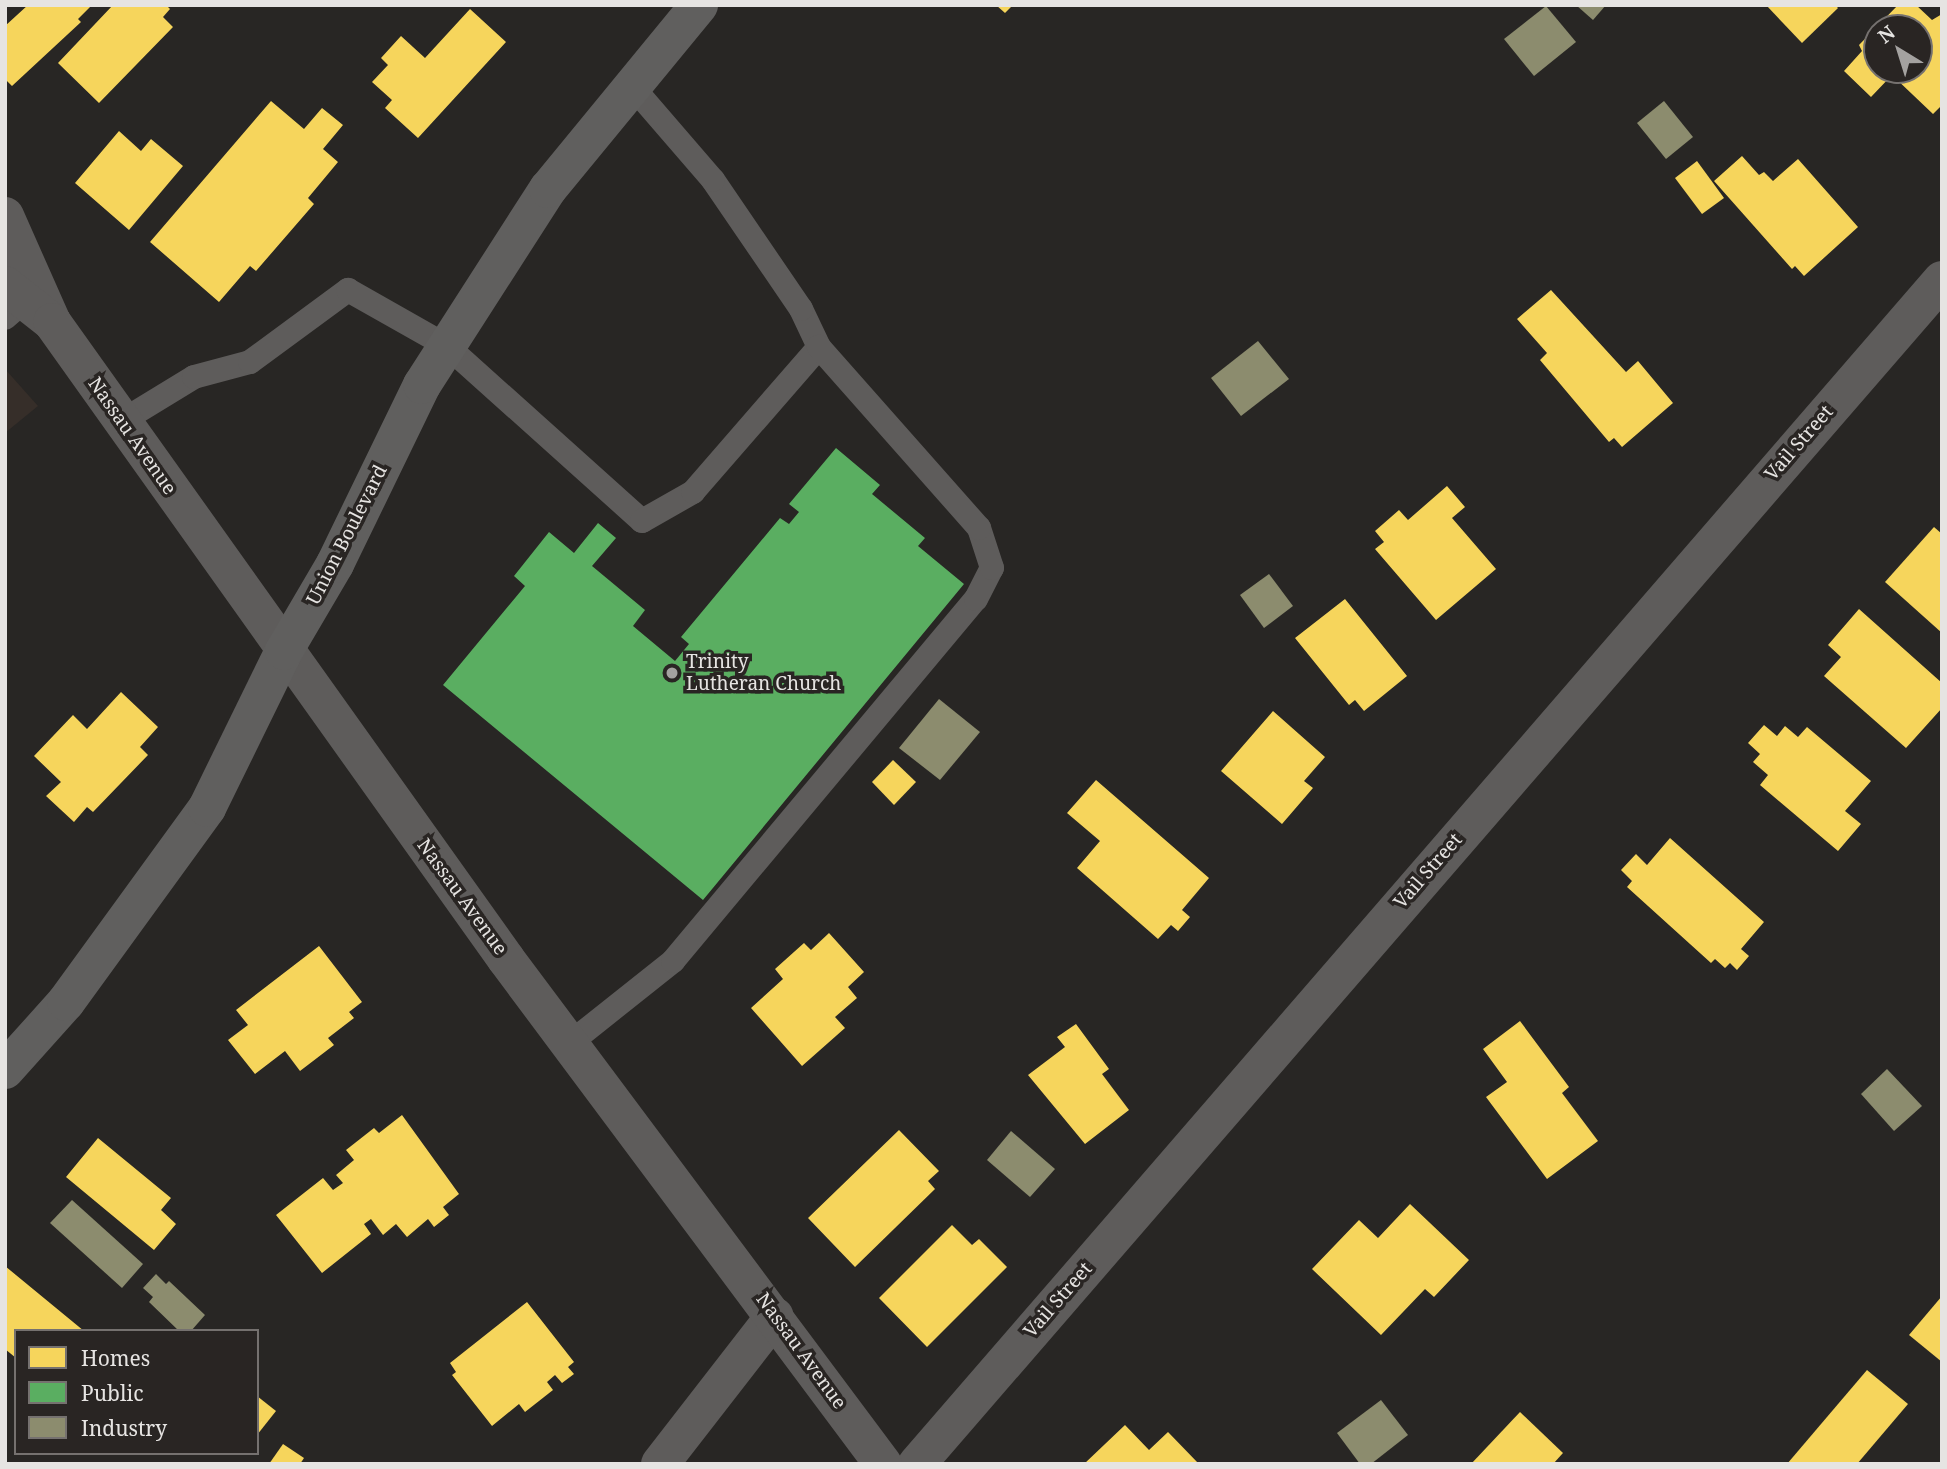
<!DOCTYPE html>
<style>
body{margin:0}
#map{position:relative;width:1947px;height:1469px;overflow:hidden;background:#282624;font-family:"Noto Serif",serif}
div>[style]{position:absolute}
.built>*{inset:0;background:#362e29}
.homes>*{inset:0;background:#f6d55c}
.public>*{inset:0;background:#5aae61}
.industry>*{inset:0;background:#8c8c6e}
.service>*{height:24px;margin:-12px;padding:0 12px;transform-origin:12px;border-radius:12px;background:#5e5c5b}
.minor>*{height:38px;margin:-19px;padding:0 19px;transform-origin:19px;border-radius:19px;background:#5e5c5b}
.tertiary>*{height:38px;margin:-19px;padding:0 19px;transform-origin:19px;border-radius:19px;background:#5e5c5b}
.secondary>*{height:38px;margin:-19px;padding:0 19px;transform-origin:19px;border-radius:19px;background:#605f5e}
.dots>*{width:19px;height:19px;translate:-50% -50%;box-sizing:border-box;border:4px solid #292523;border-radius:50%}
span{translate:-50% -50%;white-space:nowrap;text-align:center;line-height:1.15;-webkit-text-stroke:7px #292523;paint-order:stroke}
.street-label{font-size:19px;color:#e6e4e2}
.poi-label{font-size:19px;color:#e6e4e2}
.left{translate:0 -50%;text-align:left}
.frame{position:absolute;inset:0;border:7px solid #e6e4e2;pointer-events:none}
.legend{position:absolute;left:14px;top:1329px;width:245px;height:126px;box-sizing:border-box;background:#292523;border:2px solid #75716f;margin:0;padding:9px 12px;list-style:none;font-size:21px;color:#e6e4e2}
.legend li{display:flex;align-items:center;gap:14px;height:35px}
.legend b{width:35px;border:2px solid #75716f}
.north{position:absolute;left:1863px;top:14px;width:70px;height:70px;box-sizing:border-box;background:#292523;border:2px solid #75716f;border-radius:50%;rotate:322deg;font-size:19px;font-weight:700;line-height:28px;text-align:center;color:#e6e4e2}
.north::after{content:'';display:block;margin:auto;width:24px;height:32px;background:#a4a2a0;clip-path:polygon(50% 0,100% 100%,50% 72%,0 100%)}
</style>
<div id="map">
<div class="built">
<i style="clip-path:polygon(5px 369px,38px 406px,5px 433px)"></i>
</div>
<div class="homes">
<i style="clip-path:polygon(28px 5px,92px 5px,78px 19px,81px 22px,12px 86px,5px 79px,5px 26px)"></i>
<i style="clip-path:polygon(113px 5px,166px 5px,170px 9px,163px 17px,173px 27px,99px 103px,58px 63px)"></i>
<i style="clip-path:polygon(996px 5px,1013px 5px,1005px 13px)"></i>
<i style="clip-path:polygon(1766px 5px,1835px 5px,1838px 8px,1802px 43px)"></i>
<i style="clip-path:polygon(evenodd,1898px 5px,1916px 5px,1932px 20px,1942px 14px,1942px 105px,1933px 114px,1892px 75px,1871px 97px,1844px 71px,1862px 51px,1859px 45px,1898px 5px,1877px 28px,1919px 28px,1919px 70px,1877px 70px,1877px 28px)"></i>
<i style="clip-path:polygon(470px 9px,506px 42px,418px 138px,385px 108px,392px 100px,372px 82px,388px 65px,381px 58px,401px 36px,425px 58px)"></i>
<i style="clip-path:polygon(271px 101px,304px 129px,322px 108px,343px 125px,323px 149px,338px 162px,308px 198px,314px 204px,256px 271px,250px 266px,219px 302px,150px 242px)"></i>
<i style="clip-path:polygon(119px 131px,141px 151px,151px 139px,183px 166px,129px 230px,75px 183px)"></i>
<i style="clip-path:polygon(1742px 156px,1759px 175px,1764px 172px,1773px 181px,1798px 159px,1858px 227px,1804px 276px,1795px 266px,1792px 269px,1714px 181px)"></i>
<i style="clip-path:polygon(1697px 161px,1724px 198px,1702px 214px,1675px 178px)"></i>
<i style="clip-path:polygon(1551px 290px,1626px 372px,1638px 361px,1673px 403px,1622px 447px,1614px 438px,1609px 442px,1540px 360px,1547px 353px,1517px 319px)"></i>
<i style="clip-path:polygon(1447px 486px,1465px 507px,1452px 518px,1496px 569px,1436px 620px,1375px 549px,1384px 542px,1375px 531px,1399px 510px,1408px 520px)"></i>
<i style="clip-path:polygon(1934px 527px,1942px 534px,1942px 633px,1885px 582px)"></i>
<i style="clip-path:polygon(1345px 599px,1407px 676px,1364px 711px,1355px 700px,1349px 705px,1295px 638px)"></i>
<i style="clip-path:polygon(1859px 609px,1942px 683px,1942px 708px,1906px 748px,1824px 676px,1841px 657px,1828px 645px)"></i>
<i style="clip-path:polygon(121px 692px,158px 727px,140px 747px,148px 755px,93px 812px,87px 807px,74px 822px,46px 796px,61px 782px,34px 756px,73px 715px,87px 729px)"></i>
<i style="clip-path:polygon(1273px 711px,1325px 757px,1304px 781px,1313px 788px,1282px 824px,1221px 771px)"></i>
<i style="clip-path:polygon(1764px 725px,1777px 736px,1785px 726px,1798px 737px,1807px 727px,1871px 781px,1845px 811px,1861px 824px,1838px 851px,1760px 785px,1768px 775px,1753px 762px,1760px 754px,1748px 743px)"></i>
<i style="clip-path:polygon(893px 760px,916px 782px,894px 805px,872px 782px)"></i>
<i style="clip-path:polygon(1096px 780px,1209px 878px,1182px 910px,1190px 917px,1178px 931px,1171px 925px,1158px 939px,1077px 868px,1100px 841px,1067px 813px)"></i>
<i style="clip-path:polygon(1670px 838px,1764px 922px,1741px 949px,1749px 956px,1737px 970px,1730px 963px,1725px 968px,1715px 959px,1711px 963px,1627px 887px,1632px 881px,1621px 870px,1636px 854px,1647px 865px)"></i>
<i style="clip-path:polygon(829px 933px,864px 972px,848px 987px,857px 998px,835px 1017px,845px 1028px,802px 1066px,751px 1008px,783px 979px,775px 969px,804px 943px,811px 950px)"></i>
<i style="clip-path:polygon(319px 946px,362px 1002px,349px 1012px,354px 1018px,328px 1038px,334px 1045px,300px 1071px,285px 1051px,255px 1074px,228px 1040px,248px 1025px,236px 1010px)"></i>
<i style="clip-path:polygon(1520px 1021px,1569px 1087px,1562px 1093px,1598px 1141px,1547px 1179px,1486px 1097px,1507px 1082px,1483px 1049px)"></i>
<i style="clip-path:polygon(1076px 1024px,1109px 1069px,1102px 1074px,1129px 1110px,1085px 1144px,1028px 1075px,1065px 1047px,1057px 1037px)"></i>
<i style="clip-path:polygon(402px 1115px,459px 1194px,443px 1207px,449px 1215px,434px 1227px,428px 1219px,407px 1237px,396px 1224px,383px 1235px,371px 1219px,364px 1224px,371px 1234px,322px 1273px,276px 1215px,323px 1178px,333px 1190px,343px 1183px,336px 1175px,354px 1160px,346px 1150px,374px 1128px,379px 1133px)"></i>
<i style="clip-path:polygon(899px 1130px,939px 1171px,928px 1181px,935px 1189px,855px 1267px,808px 1218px)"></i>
<i style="clip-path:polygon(98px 1138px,171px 1198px,161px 1210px,176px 1224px,154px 1250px,66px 1177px)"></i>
<i style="clip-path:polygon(1410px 1204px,1469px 1260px,1434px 1297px,1425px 1289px,1381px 1335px,1312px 1269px,1359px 1220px,1378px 1238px)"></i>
<i style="clip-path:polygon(952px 1225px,972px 1245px,979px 1239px,1007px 1267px,927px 1347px,879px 1298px)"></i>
<i style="clip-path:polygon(5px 1266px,84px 1331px,16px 1331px,16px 1358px,5px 1349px)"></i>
<i style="clip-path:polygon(1942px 1296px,1942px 1362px,1909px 1335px)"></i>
<i style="clip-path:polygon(527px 1302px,574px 1362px,568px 1367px,574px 1374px,562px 1383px,555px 1375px,547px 1382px,553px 1390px,525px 1412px,519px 1404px,492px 1426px,452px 1375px,456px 1372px,450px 1363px)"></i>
<i style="clip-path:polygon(1867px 1370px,1908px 1404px,1857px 1464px,1787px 1464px)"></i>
<i style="clip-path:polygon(257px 1396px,276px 1411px,257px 1435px)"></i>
<i style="clip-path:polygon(1520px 1412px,1563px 1453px,1553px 1464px,1471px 1464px)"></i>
<i style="clip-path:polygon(1125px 1425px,1149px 1450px,1168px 1432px,1199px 1464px,1084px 1464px)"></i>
<i style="clip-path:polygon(283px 1444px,304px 1458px,300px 1464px,269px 1464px)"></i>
</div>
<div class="public">
<i style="clip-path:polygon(836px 448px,880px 485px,872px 494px,925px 538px,918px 546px,964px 584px,703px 900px,443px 685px,525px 586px,514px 576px,549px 532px,574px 553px,598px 523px,616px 538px,592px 566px,645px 610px,633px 626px,675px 661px,689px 644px,681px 637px,780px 518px,789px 524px,799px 512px,789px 504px)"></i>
</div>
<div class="industry">
<i style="clip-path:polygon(1576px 5px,1606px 5px,1593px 20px)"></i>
<i style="clip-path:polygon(1546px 6px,1576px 42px,1534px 76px,1504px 39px)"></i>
<i style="clip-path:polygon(1664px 101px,1693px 137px,1666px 159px,1637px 123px)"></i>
<i style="clip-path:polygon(1258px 341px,1289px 379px,1241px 416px,1211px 378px)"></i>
<i style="clip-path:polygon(1269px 574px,1293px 606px,1264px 628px,1240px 595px)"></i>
<i style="clip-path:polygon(939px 699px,980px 732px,940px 780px,899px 748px)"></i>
<i style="clip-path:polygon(1887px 1069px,1922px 1106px,1894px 1131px,1861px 1094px)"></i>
<i style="clip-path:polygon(1011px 1131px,1055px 1169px,1030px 1197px,987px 1160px)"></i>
<i style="clip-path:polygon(72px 1200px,143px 1264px,122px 1288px,50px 1223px)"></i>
<i style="clip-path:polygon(156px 1274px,166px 1284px,169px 1281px,205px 1315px,191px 1331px,179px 1331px,149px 1302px,153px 1297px,143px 1288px)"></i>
<i style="clip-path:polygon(1381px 1400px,1408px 1435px,1371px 1464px,1360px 1464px,1337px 1433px)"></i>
</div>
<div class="service">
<i style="left:5px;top:318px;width:28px;rotate:-41deg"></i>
<i style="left:122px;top:421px;width:84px;rotate:-31.4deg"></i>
<i style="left:194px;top:377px;width:58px;rotate:-15deg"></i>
<i style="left:250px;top:362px;width:122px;rotate:-36.3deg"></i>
<i style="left:348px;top:290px;width:114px;rotate:29.5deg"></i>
<i style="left:447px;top:346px;width:262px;rotate:41.9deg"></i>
<i style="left:642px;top:521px;width:59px;rotate:-29.6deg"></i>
<i style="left:693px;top:492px;width:192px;rotate:-49deg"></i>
<i style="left:819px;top:347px;width:42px;rotate:-115.3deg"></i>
<i style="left:801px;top:309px;width:156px;rotate:-124.3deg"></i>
<i style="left:713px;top:180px;width:124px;rotate:-130.8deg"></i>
<i style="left:570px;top:1043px;width:132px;rotate:-38.5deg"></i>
<i style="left:673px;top:961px;width:472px;rotate:-50.1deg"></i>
<i style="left:976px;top:599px;width:35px;rotate:-63deg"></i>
<i style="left:992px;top:568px;width:42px;rotate:-108deg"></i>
<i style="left:979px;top:528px;width:242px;rotate:-131.5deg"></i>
</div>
<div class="minor">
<i style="left:5px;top:216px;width:116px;rotate:66.1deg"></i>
<i style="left:660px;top:1464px;width:187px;rotate:-52.2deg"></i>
<i style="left:917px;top:1464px;width:1566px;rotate:-49.12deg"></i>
</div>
<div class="tertiary">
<i style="left:5px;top:285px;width:60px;rotate:38.2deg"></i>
<i style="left:52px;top:322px;width:782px;rotate:54.52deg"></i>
<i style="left:506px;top:959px;width:630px;rotate:53.26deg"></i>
</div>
<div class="secondary">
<i style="left:5px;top:1070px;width:91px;rotate:-48.1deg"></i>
<i style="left:66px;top:1002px;width:240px;rotate:-54deg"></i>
<i style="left:207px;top:808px;width:175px;rotate:-63.9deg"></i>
<i style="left:284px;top:651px;width:101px;rotate:-59.6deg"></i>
<i style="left:335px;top:564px;width:199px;rotate:-64.1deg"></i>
<i style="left:422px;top:385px;width:233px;rotate:-57.3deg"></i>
<i style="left:548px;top:189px;width:238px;rotate:-50.6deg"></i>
</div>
<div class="dots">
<i style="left:672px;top:673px;background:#a4a2a0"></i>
</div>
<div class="street-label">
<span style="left:132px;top:436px;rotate:55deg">Nassau Avenue</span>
<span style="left:1799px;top:443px;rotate:-49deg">Vail Street</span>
<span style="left:347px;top:535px;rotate:-63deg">Union Boulevard</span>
<span style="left:1428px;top:871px;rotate:-49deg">Vail Street</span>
<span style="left:462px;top:897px;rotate:54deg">Nassau Avenue</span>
<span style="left:1058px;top:1300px;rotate:-49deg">Vail Street</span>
<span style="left:801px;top:1351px;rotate:54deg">Nassau Avenue</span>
</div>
<div class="poi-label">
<span class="left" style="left:686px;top:673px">Trinity<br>Lutheran Church</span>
</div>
<div class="frame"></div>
<ul class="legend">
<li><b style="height:19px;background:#f6d55c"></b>Homes</li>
<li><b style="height:19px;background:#5aae61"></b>Public</li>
<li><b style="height:19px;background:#8c8c6e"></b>Industry</li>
</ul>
<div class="north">N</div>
</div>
